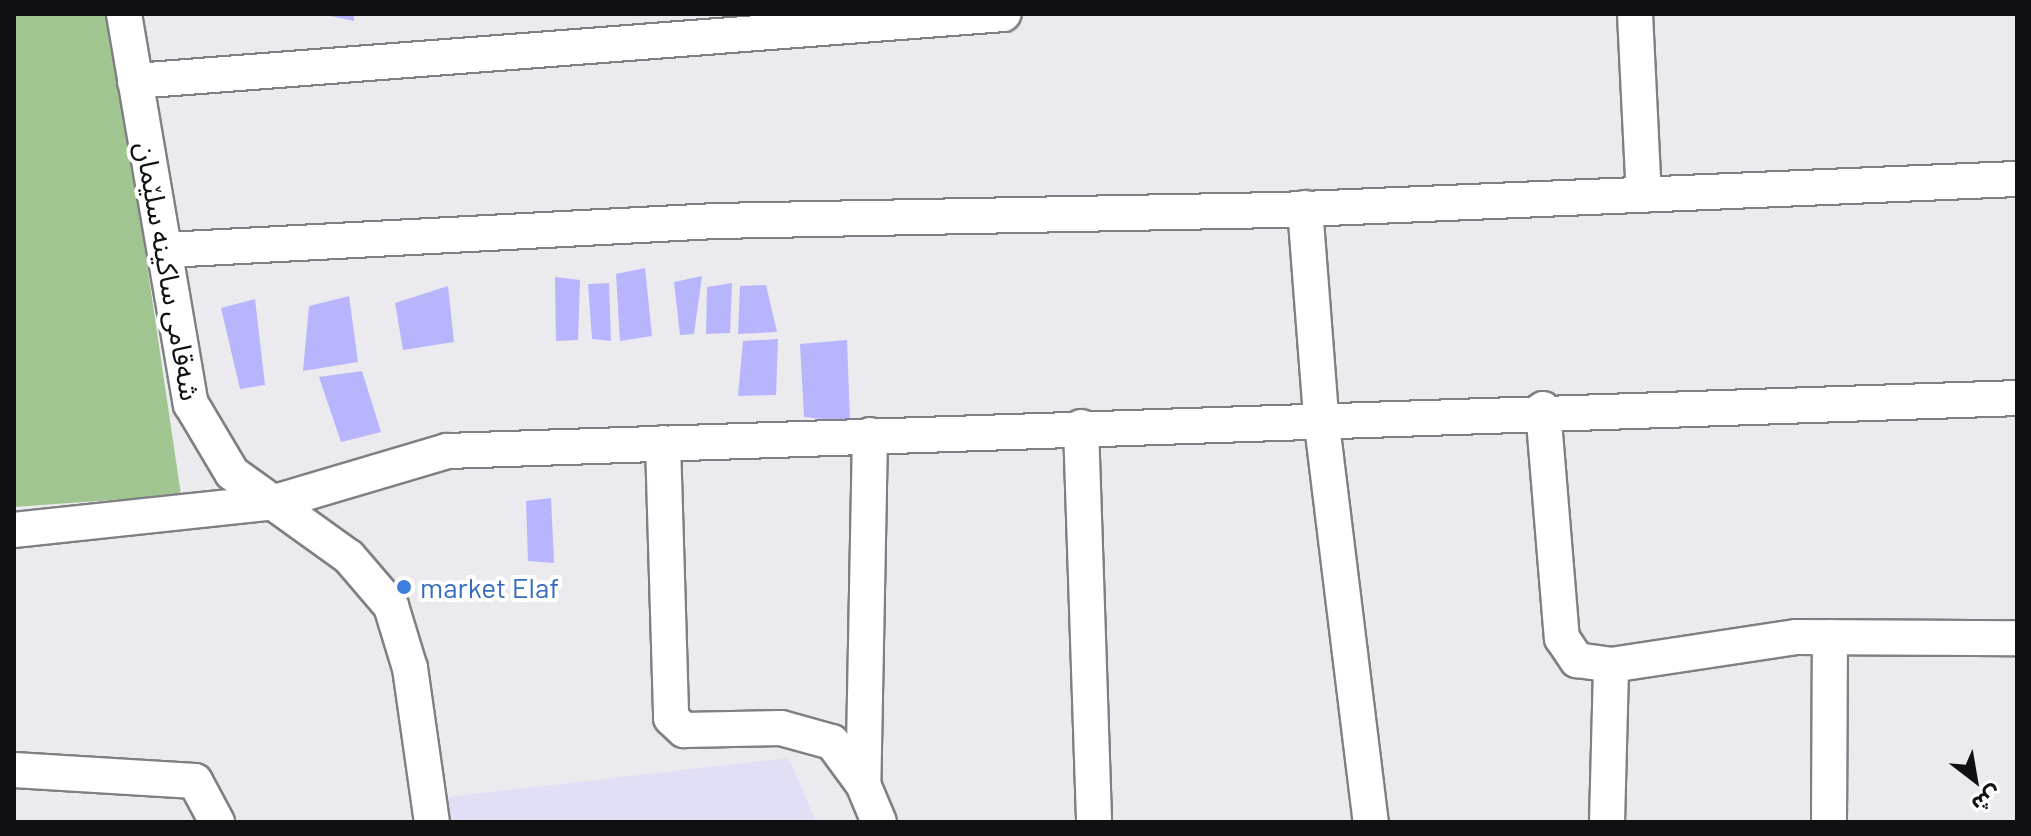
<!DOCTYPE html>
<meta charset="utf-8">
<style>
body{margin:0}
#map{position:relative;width:2031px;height:836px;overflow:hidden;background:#ebebef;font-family:Barlow,"Noto Sans Arabic",sans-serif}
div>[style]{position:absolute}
.education>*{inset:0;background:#e1dff5}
.green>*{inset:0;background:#a0c590}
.building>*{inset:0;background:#b8b5fd}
.roads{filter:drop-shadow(2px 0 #7f8083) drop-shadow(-2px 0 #7f8083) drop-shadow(0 2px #7f8083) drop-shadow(0 -2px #7f8083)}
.minor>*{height:34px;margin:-17px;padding:0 17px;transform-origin:17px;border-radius:17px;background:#fff}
.dots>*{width:22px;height:22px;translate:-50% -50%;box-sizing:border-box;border:4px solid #fff;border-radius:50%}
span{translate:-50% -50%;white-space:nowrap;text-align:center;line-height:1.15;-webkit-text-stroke:8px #fff;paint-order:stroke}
.street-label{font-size:28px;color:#101012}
.shop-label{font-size:28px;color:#366cbe}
.left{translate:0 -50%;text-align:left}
.frame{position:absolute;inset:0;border:16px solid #101012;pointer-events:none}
.north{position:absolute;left:1935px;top:740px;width:80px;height:80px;-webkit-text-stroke:6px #fff;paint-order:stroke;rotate:149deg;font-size:22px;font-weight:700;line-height:32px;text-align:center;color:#101012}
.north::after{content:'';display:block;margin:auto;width:28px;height:36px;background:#101012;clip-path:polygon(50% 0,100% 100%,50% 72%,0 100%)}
</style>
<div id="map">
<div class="education">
<i style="clip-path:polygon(789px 758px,816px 822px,450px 822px,447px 797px)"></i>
</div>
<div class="green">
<i style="clip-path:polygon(14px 14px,110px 14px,181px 495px,14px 507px)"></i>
</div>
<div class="building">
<i style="clip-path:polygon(326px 14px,354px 14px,354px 21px,326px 15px)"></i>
<i style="clip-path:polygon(645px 268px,652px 336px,620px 341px,616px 274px)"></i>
<i style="clip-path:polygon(702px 276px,694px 334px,680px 335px,674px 282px)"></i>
<i style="clip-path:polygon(555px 277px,580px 280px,578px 340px,556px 341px)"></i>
<i style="clip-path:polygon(609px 283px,611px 341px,592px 339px,588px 284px)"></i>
<i style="clip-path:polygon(732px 283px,730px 333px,706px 334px,707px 287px)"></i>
<i style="clip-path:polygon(766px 285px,777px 332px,738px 334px,740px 286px)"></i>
<i style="clip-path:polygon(448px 286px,454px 342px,403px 350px,395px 303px)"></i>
<i style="clip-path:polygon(349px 296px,358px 362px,303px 371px,309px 306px)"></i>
<i style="clip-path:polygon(255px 299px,265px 385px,240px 389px,221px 308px)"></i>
<i style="clip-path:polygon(778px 339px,776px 395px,738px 396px,743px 341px)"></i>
<i style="clip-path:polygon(847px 340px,850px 422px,804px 417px,800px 344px)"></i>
<i style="clip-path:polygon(362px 371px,381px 432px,341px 442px,319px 377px)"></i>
<i style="clip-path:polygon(551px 498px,554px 563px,528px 561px,526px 501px)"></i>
</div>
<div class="roads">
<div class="minor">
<i style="left:124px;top:14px;width:396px;rotate:80.3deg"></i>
<i style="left:191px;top:404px;width:80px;rotate:59.3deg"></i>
<i style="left:232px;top:473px;width:144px;rotate:35.7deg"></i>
<i style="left:349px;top:557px;width:65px;rotate:49.4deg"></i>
<i style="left:391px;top:606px;width:65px;rotate:73deg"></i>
<i style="left:410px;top:668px;width:156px;rotate:81.9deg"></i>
<i style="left:1635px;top:14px;width:181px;rotate:87.2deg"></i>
<i style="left:135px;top:81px;width:871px;rotate:-4.41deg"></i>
<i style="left:1305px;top:208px;width:210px;rotate:85.6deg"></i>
<i style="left:1321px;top:417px;width:408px;rotate:83deg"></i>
<i style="left:166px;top:250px;width:550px;rotate:-3.02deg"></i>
<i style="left:715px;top:221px;width:565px;rotate:-1.12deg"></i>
<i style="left:1280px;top:210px;width:738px;rotate:-2.41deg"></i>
<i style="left:1543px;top:409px;width:230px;rotate:85.3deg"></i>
<i style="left:1562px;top:638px;width:27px;rotate:56deg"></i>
<i style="left:1577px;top:660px;width:34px;rotate:8deg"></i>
<i style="left:1611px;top:665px;width:188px;rotate:-8.6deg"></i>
<i style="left:1797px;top:637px;width:220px;rotate:0.3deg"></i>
<i style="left:1081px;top:427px;width:395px;rotate:88.1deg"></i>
<i style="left:870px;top:435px;width:349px;rotate:91.1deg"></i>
<i style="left:863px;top:784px;width:41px;rotate:67.2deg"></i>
<i style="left:663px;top:443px;width:275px;rotate:88.3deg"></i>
<i style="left:671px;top:718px;width:18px;rotate:43deg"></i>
<i style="left:684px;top:730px;width:97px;rotate:-1.2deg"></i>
<i style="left:781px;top:728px;width:53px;rotate:15.4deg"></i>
<i style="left:832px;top:742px;width:52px;rotate:53.6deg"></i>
<i style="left:14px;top:530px;width:262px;rotate:-6.1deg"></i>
<i style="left:275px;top:502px;width:179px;rotate:-16.5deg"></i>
<i style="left:447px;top:451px;width:1571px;rotate:-1.93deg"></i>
<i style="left:14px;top:770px;width:181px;rotate:3.5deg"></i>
<i style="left:195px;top:781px;width:47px;rotate:61.8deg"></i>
<i style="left:1607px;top:822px;width:157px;rotate:-88.5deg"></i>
<i style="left:1829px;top:822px;width:185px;rotate:-89.7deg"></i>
</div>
</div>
<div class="dots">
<i style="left:404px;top:587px;background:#3f7fe0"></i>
</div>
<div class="street-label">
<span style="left:169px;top:271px;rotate:80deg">شەقامی ساکینە سلێمان</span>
</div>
<div class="shop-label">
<span class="left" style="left:420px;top:587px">market Elaf</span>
</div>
<div class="frame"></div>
<div class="north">ش</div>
</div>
